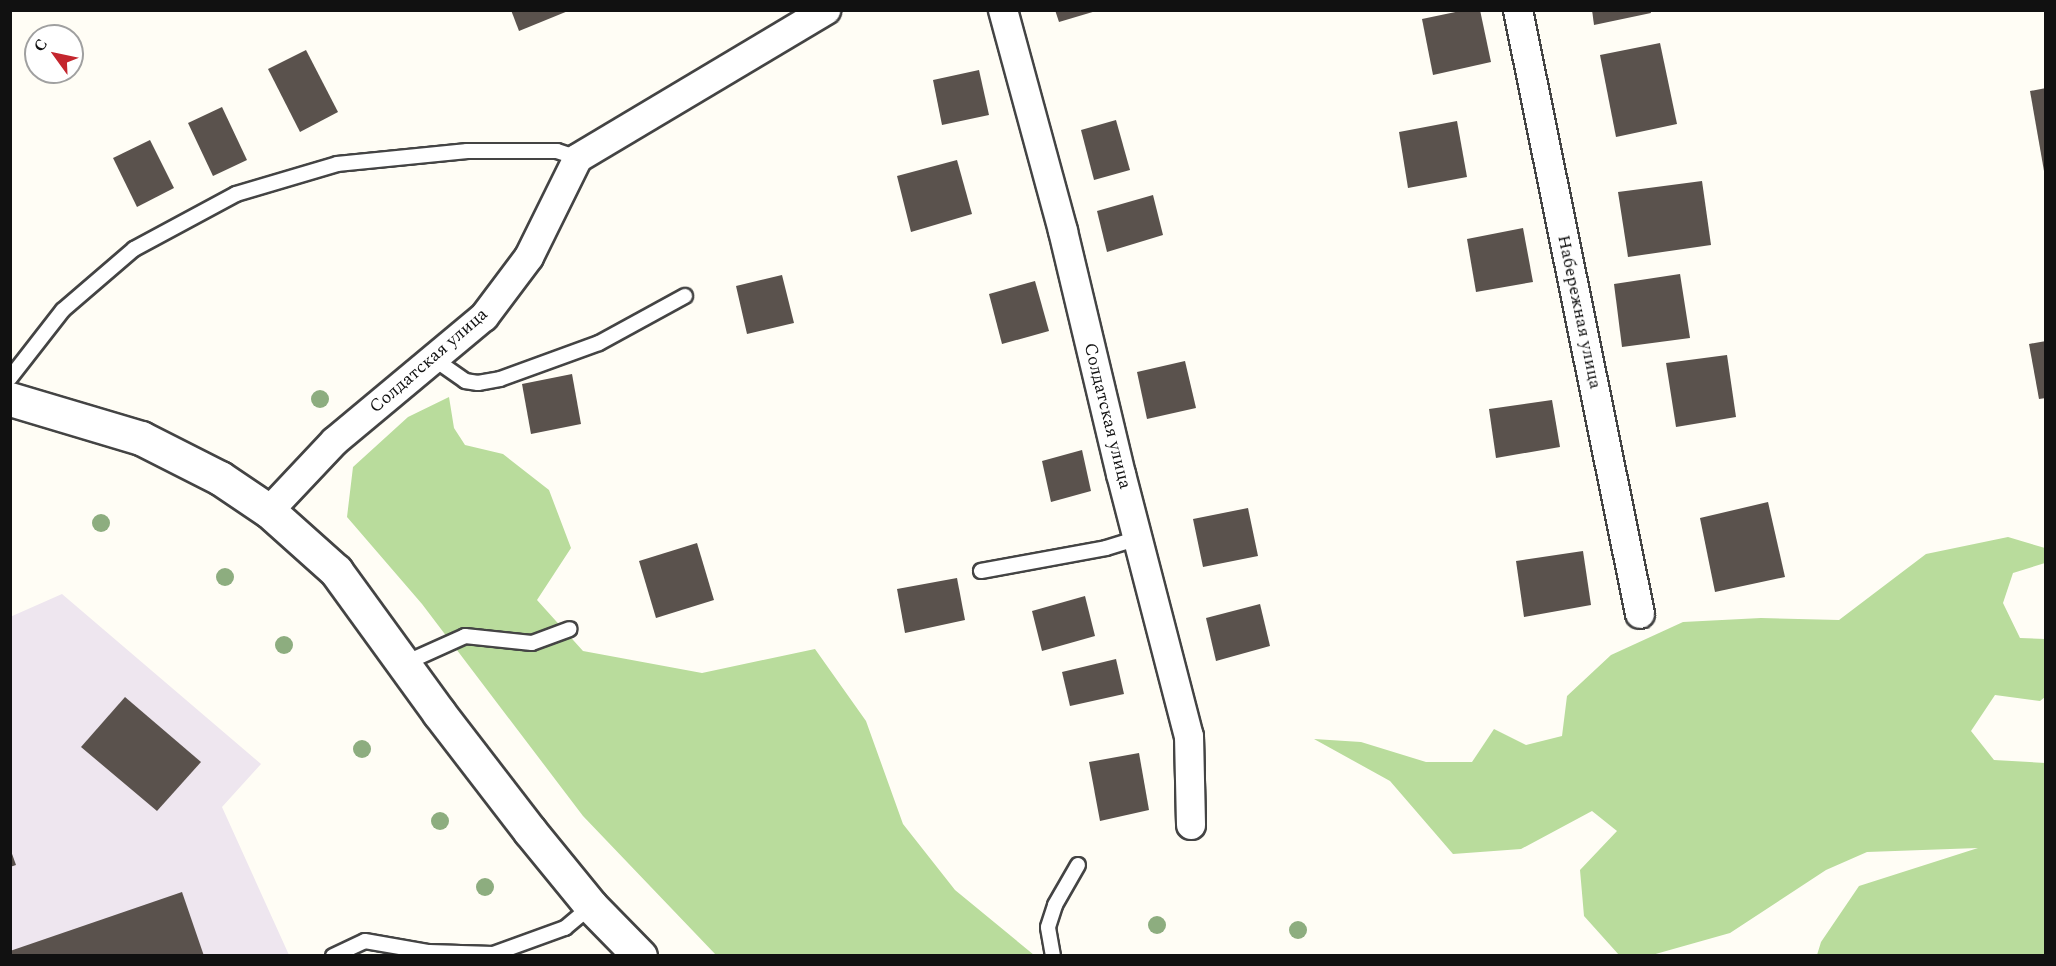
<!DOCTYPE html>
<meta charset="utf-8">
<style>
body{margin:0}
#map{position:relative;width:2056px;height:966px;overflow:hidden;background:#fffdf5;font-family:Spectral,serif}
div>[style]{position:absolute}
.industrial>*{inset:0;background:#eee6ef}
.forest>*{inset:0;background:#b9dc9c}
.building>*{inset:0;background:#5a524d}
.roads{filter:drop-shadow(2px 0 #444) drop-shadow(-2px 0 #444) drop-shadow(0 2px #444) drop-shadow(0 -2px #444)}
.service>*{height:14px;margin:-7px;padding:0 7px;transform-origin:7px;border-radius:7px;background:#fff}
.minor>*{height:28px;margin:-14px;padding:0 14px;transform-origin:14px;border-radius:14px;background:#fff}
.tertiary>*{height:33px;margin:-16.5px;padding:0 16.5px;transform-origin:16.5px;border-radius:16.5px;background:#fff}
.trees>*{width:18px;height:18px;margin:-9px;border-radius:50%;background:#8dad7f}
span{translate:-50% -50%;white-space:nowrap;text-align:center;line-height:1.15;-webkit-text-stroke:6px #fff;paint-order:stroke}
.street-label{font-size:18px;color:#111}
.frame{position:absolute;inset:0;border:12px solid #111;pointer-events:none}
.north{position:absolute;left:24px;top:24px;width:60px;height:60px;box-sizing:border-box;background:#fff;border:2px solid #a0a0a0;border-radius:50%;rotate:303deg;font-size:16px;font-weight:700;line-height:24px;text-align:center;color:#111}
.north::after{content:'';display:block;margin:auto;width:21px;height:27px;background:#c4262e;clip-path:polygon(50% 0,100% 100%,50% 72%,0 100%)}
</style>
<div id="map">
<div class="industrial">
<i style="clip-path:polygon(62px 594px,261px 764px,222px 807px,289px 955px,11px 955px,10px 617px)"></i>
</div>
<div class="forest">
<i style="clip-path:polygon(449px 397px,454px 428px,465px 445px,503px 454px,549px 490px,571px 548px,537px 600px,583px 651px,702px 673px,815px 649px,866px 721px,903px 824px,955px 890px,1034px 955px,716px 955px,583px 816px,422px 604px,347px 517px,353px 467px,408px 417px)"></i>
<i style="clip-path:polygon(2008px 537px,2045px 548px,2045px 563px,2013px 573px,2003px 603px,2020px 638px,2045px 639px,2045px 697px,2040px 701px,1995px 695px,1971px 731px,1994px 760px,2045px 763px,2045px 955px,1817px 955px,1821px 942px,1859px 886px,1978px 848px,1867px 852px,1826px 870px,1730px 933px,1652px 955px,1619px 955px,1584px 916px,1580px 870px,1617px 831px,1592px 811px,1521px 849px,1453px 854px,1390px 781px,1314px 739px,1361px 742px,1426px 762px,1472px 762px,1494px 729px,1526px 745px,1562px 736px,1567px 696px,1611px 655px,1683px 622px,1761px 618px,1839px 620px,1926px 554px)"></i>
</div>
<div class="building">
<i style="clip-path:polygon(511px 10px,568px 10px,568px 11px,519px 31px)"></i>
<i style="clip-path:polygon(1055px 10px,1095px 10px,1096px 11px,1059px 22px)"></i>
<i style="clip-path:polygon(1465px 10px,1480px 10px,1491px 62px,1433px 75px,1422px 19px)"></i>
<i style="clip-path:polygon(1592px 10px,1650px 10px,1651px 13px,1594px 25px)"></i>
<i style="clip-path:polygon(1660px 43px,1677px 124px,1616px 137px,1600px 55px)"></i>
<i style="clip-path:polygon(306px 50px,338px 112px,300px 132px,268px 69px)"></i>
<i style="clip-path:polygon(979px 70px,989px 115px,942px 125px,933px 80px)"></i>
<i style="clip-path:polygon(2046px 88px,2046px 171px,2044px 171px,2030px 91px)"></i>
<i style="clip-path:polygon(222px 107px,247px 160px,213px 176px,188px 123px)"></i>
<i style="clip-path:polygon(1116px 120px,1130px 170px,1094px 180px,1081px 130px)"></i>
<i style="clip-path:polygon(1457px 121px,1467px 177px,1408px 188px,1399px 132px)"></i>
<i style="clip-path:polygon(150px 140px,174px 188px,137px 207px,113px 158px)"></i>
<i style="clip-path:polygon(957px 160px,972px 214px,911px 232px,897px 176px)"></i>
<i style="clip-path:polygon(1702px 181px,1711px 245px,1628px 257px,1618px 192px)"></i>
<i style="clip-path:polygon(1153px 195px,1163px 235px,1107px 252px,1097px 211px)"></i>
<i style="clip-path:polygon(1523px 228px,1533px 282px,1476px 292px,1467px 239px)"></i>
<i style="clip-path:polygon(1680px 274px,1690px 338px,1622px 347px,1614px 284px)"></i>
<i style="clip-path:polygon(782px 275px,794px 323px,747px 334px,736px 286px)"></i>
<i style="clip-path:polygon(1035px 281px,1049px 331px,1002px 344px,989px 294px)"></i>
<i style="clip-path:polygon(2046px 341px,2046px 398px,2039px 399px,2029px 344px)"></i>
<i style="clip-path:polygon(1727px 355px,1736px 417px,1676px 427px,1666px 363px)"></i>
<i style="clip-path:polygon(1185px 361px,1196px 408px,1147px 419px,1137px 372px)"></i>
<i style="clip-path:polygon(572px 374px,581px 424px,531px 434px,522px 384px)"></i>
<i style="clip-path:polygon(1552px 400px,1560px 447px,1496px 458px,1489px 409px)"></i>
<i style="clip-path:polygon(1082px 450px,1091px 491px,1051px 502px,1042px 461px)"></i>
<i style="clip-path:polygon(1768px 502px,1785px 577px,1715px 592px,1700px 518px)"></i>
<i style="clip-path:polygon(1248px 508px,1258px 556px,1203px 567px,1193px 519px)"></i>
<i style="clip-path:polygon(697px 543px,714px 600px,656px 618px,639px 561px)"></i>
<i style="clip-path:polygon(1583px 551px,1591px 605px,1524px 617px,1516px 561px)"></i>
<i style="clip-path:polygon(957px 578px,965px 620px,905px 633px,897px 589px)"></i>
<i style="clip-path:polygon(1085px 596px,1095px 636px,1042px 651px,1032px 611px)"></i>
<i style="clip-path:polygon(1260px 604px,1270px 646px,1216px 661px,1206px 618px)"></i>
<i style="clip-path:polygon(1116px 659px,1124px 694px,1070px 706px,1062px 672px)"></i>
<i style="clip-path:polygon(125px 697px,201px 762px,157px 811px,81px 747px)"></i>
<i style="clip-path:polygon(1139px 753px,1149px 810px,1100px 821px,1089px 762px)"></i>
<i style="clip-path:polygon(11px 851px,16px 865px,10px 867px,10px 852px)"></i>
<i style="clip-path:polygon(182px 892px,204px 956px,10px 956px,10px 951px)"></i>
</div>
<div class="roads">
<div class="service">
<i style="left:434px;top:359px;width:38px;rotate:35deg"></i>
<i style="left:465px;top:381px;width:13px;rotate:9deg"></i>
<i style="left:478px;top:383px;width:22px;rotate:-10deg"></i>
<i style="left:500px;top:379px;width:105px;rotate:-20deg"></i>
<i style="left:599px;top:343px;width:98px;rotate:-28.7deg"></i>
<i style="left:10px;top:378px;width:86px;rotate:-52.1deg"></i>
<i style="left:63px;top:310px;width:94px;rotate:-40.7deg"></i>
<i style="left:134px;top:249px;width:116px;rotate:-28.3deg"></i>
<i style="left:236px;top:194px;width:105px;rotate:-16.5deg"></i>
<i style="left:337px;top:164px;width:131px;rotate:-5.7deg"></i>
<i style="left:467px;top:151px;width:90px"></i>
<i style="left:557px;top:151px;width:22px;rotate:18deg"></i>
<i style="left:981px;top:571px;width:127px;rotate:-10.4deg"></i>
<i style="left:1106px;top:548px;width:34px;rotate:-17deg"></i>
<i style="left:403px;top:664px;width:68px;rotate:-24.3deg"></i>
<i style="left:465px;top:636px;width:67px;rotate:6deg"></i>
<i style="left:532px;top:643px;width:40px;rotate:-20.2deg"></i>
<i style="left:333px;top:956px;width:35px;rotate:-25deg"></i>
<i style="left:365px;top:941px;width:65px;rotate:9.8deg"></i>
<i style="left:429px;top:952px;width:64px;rotate:1.8deg"></i>
<i style="left:493px;top:954px;width:77px;rotate:-19.9deg"></i>
<i style="left:565px;top:928px;width:34px;rotate:-40deg"></i>
<i style="left:1053px;top:956px;width:29px;rotate:-100deg"></i>
<i style="left:1048px;top:927px;width:23px;rotate:-72deg"></i>
<i style="left:1055px;top:905px;width:46px;rotate:-60.1deg"></i>
</div>
<div class="minor">
<i style="left:1003px;top:10px;width:229px;rotate:74.8deg"></i>
<i style="left:1063px;top:231px;width:250px;rotate:76.6deg"></i>
<i style="left:1121px;top:474px;width:271px;rotate:75.5deg"></i>
<i style="left:1189px;top:736px;width:89px;rotate:88.7deg"></i>
<i style="left:1518px;top:10px;width:616px;rotate:78.58deg"></i>
<i style="left:269px;top:511px;width:96px;rotate:-46.7deg"></i>
<i style="left:335px;top:441px;width:194px;rotate:-39.8deg"></i>
<i style="left:484px;top:317px;width:75px;rotate:-53.1deg"></i>
<i style="left:529px;top:257px;width:110px;rotate:-63.7deg"></i>
<i style="left:578px;top:158px;width:289px;rotate:-30.8deg"></i>
</div>
<div class="tertiary">
<i style="left:10px;top:399px;width:137px;rotate:16.6deg"></i>
<i style="left:141px;top:438px;width:89px;rotate:26.9deg"></i>
<i style="left:220px;top:478px;width:59px;rotate:34deg"></i>
<i style="left:269px;top:511px;width:90px;rotate:41.8deg"></i>
<i style="left:336px;top:571px;width:175px;rotate:54deg"></i>
<i style="left:439px;top:713px;width:148px;rotate:52.4deg"></i>
<i style="left:529px;top:830px;width:98px;rotate:50.8deg"></i>
<i style="left:591px;top:906px;width:70px;rotate:45.6deg"></i>
</div>
</div>
<div class="trees">
<i style="left:320px;top:399px"></i>
<i style="left:101px;top:523px"></i>
<i style="left:225px;top:577px"></i>
<i style="left:284px;top:645px"></i>
<i style="left:362px;top:749px"></i>
<i style="left:440px;top:821px"></i>
<i style="left:485px;top:887px"></i>
<i style="left:1157px;top:925px"></i>
<i style="left:1298px;top:930px"></i>
</div>
<div class="street-label">
<span style="left:1579px;top:312px;rotate:78deg">Набережная улица</span>
<span style="left:429px;top:361px;rotate:-41deg">Солдатская улица</span>
<span style="left:1107px;top:416px;rotate:76deg">Солдатская улица</span>
</div>
<div class="frame"></div>
<div class="north">С</div>
</div>
